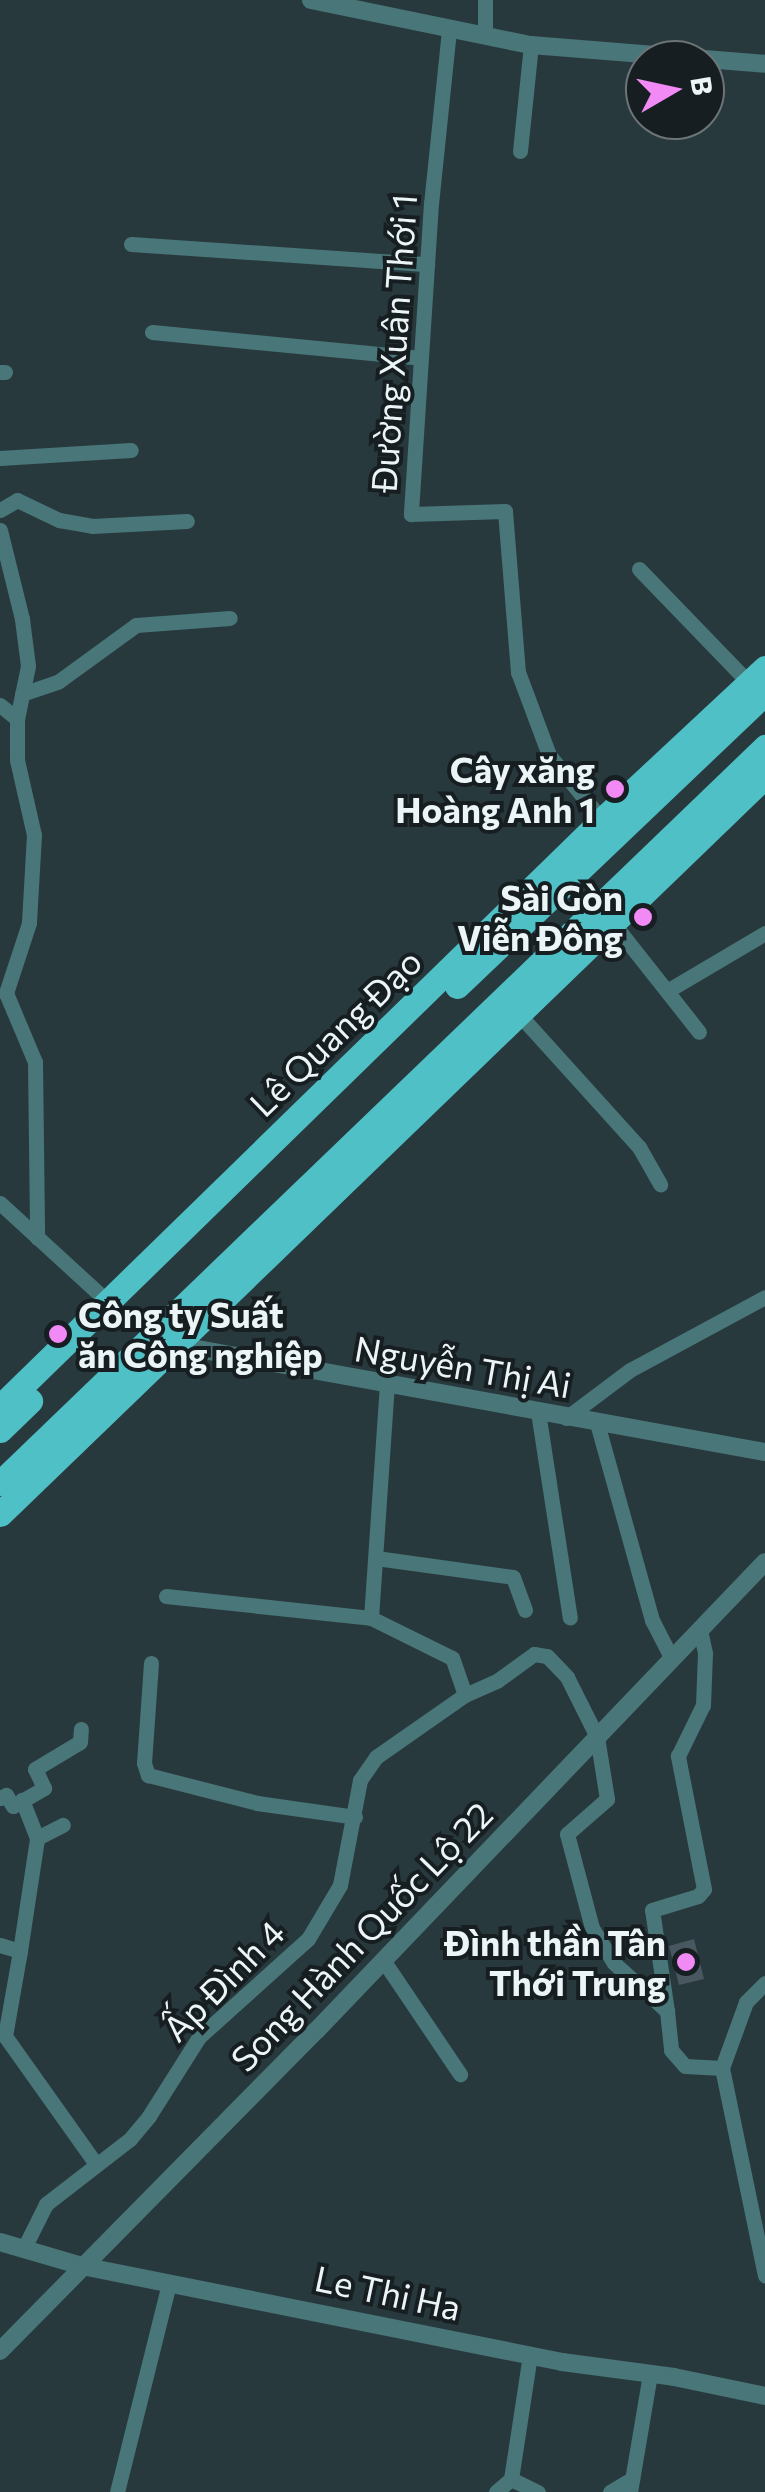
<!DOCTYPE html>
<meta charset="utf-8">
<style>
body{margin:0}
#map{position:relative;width:765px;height:2492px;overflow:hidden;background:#28393e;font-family:Commissioner,sans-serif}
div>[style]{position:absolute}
.building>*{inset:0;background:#495761}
.minor>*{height:15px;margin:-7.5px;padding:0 7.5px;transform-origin:7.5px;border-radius:7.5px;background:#497678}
.tertiary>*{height:18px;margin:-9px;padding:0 9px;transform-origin:9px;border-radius:9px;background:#497678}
.trunk>*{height:25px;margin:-12.5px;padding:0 12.5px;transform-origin:12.5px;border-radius:12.5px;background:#4ec0c6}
.dots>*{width:28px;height:28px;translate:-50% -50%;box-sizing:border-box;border:5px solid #171e21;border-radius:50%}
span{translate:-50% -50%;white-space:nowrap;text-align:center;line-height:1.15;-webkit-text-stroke:8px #171e21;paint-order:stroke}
.street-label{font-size:35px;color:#ebf5f8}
.poi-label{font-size:35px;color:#ebf5f8;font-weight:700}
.right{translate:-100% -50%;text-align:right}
.left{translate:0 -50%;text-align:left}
.north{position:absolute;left:625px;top:40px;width:100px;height:100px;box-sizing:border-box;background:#171e21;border:2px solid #6c7477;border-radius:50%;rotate:81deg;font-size:28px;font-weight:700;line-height:40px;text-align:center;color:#ebf5f8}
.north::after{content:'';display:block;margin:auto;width:35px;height:45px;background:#f18af4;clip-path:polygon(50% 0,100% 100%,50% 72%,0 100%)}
</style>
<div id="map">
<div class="building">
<i style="clip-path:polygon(694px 1939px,704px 1979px,679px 1985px,669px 1946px)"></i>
</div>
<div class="minor">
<i style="left:449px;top:30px;width:174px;rotate:95.9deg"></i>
<i style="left:431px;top:203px;width:312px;rotate:93.7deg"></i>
<i style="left:411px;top:514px;width:94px;rotate:-1.8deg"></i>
<i style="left:505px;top:511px;width:162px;rotate:85.4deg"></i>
<i style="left:518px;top:672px;width:89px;rotate:69.5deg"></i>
<i style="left:549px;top:755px;width:92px;rotate:50.8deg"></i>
<i style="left:485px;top:35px;width:35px;rotate:-90deg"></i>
<i style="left:520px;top:151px;width:107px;rotate:-84.1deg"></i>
<i style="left:131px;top:244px;width:297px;rotate:3.9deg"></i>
<i style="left:152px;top:332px;width:270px;rotate:5.5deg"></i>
<i style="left:0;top:372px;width:5px"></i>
<i style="left:0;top:458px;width:131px;rotate:-3.5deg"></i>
<i style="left:0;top:510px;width:20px;rotate:-30deg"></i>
<i style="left:17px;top:500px;width:47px;rotate:25.5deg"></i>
<i style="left:59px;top:520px;width:34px;rotate:10deg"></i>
<i style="left:92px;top:526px;width:95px;rotate:-3deg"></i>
<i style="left:0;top:530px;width:92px;rotate:76.1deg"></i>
<i style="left:22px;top:619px;width:47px;rotate:82.7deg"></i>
<i style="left:28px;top:666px;width:54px;rotate:101.7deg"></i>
<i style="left:17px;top:719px;width:41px;rotate:90deg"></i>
<i style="left:17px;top:760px;width:77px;rotate:77.2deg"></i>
<i style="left:34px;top:835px;width:88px;rotate:93.3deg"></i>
<i style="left:29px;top:923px;width:74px;rotate:108.2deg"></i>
<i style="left:6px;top:993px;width:75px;rotate:67.2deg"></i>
<i style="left:35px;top:1062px;width:176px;rotate:89.3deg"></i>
<i style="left:639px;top:569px;width:163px;rotate:46deg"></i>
<i style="left:22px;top:694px;width:39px;rotate:-19deg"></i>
<i style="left:59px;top:681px;width:95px;rotate:-36deg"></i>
<i style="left:136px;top:625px;width:94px;rotate:-4.3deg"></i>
<i style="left:0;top:705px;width:22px;rotate:39deg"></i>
<i style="left:609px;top:918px;width:145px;rotate:51.7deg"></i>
<i style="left:667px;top:991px;width:114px;rotate:-30.6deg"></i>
<i style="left:516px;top:1011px;width:183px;rotate:47.9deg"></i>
<i style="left:639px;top:1147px;width:43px;rotate:60.4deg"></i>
<i style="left:0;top:1203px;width:163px;rotate:42.5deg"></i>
<i style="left:538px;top:1412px;width:208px;rotate:81.2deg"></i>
<i style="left:566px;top:1418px;width:80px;rotate:-36.9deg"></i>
<i style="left:630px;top:1370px;width:153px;rotate:-28.4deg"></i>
<i style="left:597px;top:1423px;width:205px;rotate:74.4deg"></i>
<i style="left:652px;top:1620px;width:44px;rotate:62.9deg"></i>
<i style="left:376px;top:1558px;width:138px;rotate:7.9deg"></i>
<i style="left:513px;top:1577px;width:35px;rotate:70deg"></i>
<i style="left:166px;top:1596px;width:206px;rotate:6.1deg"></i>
<i style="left:151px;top:1663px;width:100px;rotate:94deg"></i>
<i style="left:144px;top:1763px;width:13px;rotate:72deg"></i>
<i style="left:148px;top:1775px;width:113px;rotate:14.4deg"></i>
<i style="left:257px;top:1803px;width:99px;rotate:8.1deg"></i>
<i style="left:465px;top:1695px;width:36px;rotate:-24deg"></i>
<i style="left:498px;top:1680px;width:44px;rotate:-35.8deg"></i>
<i style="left:534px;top:1654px;width:13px;rotate:9deg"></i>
<i style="left:547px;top:1656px;width:29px;rotate:46deg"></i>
<i style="left:567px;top:1677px;width:67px;rotate:63.4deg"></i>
<i style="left:597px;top:1737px;width:63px;rotate:80.8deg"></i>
<i style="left:607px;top:1799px;width:53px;rotate:138.8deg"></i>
<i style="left:567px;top:1834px;width:97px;rotate:75.1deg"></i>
<i style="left:592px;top:1928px;width:41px;rotate:57.8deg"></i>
<i style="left:614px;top:1963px;width:72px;rotate:42.2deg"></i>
<i style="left:667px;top:2011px;width:39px;rotate:84deg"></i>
<i style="left:671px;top:2050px;width:21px;rotate:49deg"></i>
<i style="left:685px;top:2066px;width:37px;rotate:3deg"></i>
<i style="left:0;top:1798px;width:7px;rotate:-27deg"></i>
<i style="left:6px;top:1795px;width:13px;rotate:58deg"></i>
<i style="left:13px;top:1806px;width:36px;rotate:-30deg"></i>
<i style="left:44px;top:1788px;width:21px;rotate:-115deg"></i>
<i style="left:35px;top:1769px;width:52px;rotate:-31deg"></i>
<i style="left:80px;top:1742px;width:13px;rotate:-86deg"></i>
<i style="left:37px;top:1838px;width:29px;rotate:-27deg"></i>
<i style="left:0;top:1945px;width:21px;rotate:17deg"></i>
<i style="left:20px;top:1951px;width:86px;rotate:100deg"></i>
<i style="left:5px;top:2036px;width:157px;rotate:54.6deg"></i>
<i style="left:20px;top:1951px;width:114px;rotate:-81.4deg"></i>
<i style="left:37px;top:1838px;width:41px;rotate:-111.5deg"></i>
<i style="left:383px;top:1960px;width:138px;rotate:56deg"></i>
<i style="left:765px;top:1983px;width:27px;rotate:135deg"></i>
<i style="left:746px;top:2002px;width:70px;rotate:110deg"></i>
<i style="left:722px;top:2068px;width:212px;rotate:78.3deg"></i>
<i style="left:667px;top:2011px;width:102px;rotate:-98.4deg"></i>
<i style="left:652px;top:1910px;width:48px;rotate:-16.9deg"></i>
<i style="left:698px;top:1896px;width:9px;rotate:-49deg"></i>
<i style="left:704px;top:1889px;width:136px;rotate:-101.1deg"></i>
<i style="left:678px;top:1756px;width:57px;rotate:-63.9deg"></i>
<i style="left:703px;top:1705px;width:52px;rotate:-87.8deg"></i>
<i style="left:705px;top:1653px;width:24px;rotate:-102deg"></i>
<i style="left:24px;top:2248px;width:49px;rotate:-63.4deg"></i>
<i style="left:46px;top:2204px;width:106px;rotate:-37.7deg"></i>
<i style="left:130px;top:2139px;width:30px;rotate:-50deg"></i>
<i style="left:149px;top:2116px;width:93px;rotate:-57.7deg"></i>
<i style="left:199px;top:2037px;width:147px;rotate:-42deg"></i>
<i style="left:308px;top:1939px;width:63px;rotate:-59.3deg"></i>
<i style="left:340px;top:1885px;width:107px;rotate:-79.2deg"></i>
<i style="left:360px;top:1780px;width:28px;rotate:-55deg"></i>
<i style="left:376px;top:1757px;width:108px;rotate:-34.9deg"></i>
<i style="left:465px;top:1695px;width:39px;rotate:-109deg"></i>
<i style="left:452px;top:1658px;width:90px;rotate:-153.7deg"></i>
<i style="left:371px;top:1618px;width:233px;rotate:-86.1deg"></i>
<i style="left:511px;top:2479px;width:30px;rotate:26deg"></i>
<i style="left:117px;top:2492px;width:215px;rotate:-76deg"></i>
<i style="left:496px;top:2492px;width:20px;rotate:-41deg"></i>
<i style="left:511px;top:2479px;width:125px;rotate:-81.3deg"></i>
<i style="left:610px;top:2492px;width:26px;rotate:-31deg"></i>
<i style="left:630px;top:2492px;width:120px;rotate:-80.4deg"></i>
</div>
<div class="tertiary">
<i style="left:311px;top:0;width:225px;rotate:11.6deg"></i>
<i style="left:531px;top:45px;width:235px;rotate:4.6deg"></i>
<i style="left:170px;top:1344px;width:605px;rotate:10.29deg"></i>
<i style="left:0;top:2242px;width:85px;rotate:16.3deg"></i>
<i style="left:82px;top:2266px;width:490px;rotate:11.3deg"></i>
<i style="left:562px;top:2362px;width:113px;rotate:7.6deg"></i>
<i style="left:674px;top:2377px;width:93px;rotate:11.8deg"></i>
<i style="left:0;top:2351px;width:450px;rotate:-45.4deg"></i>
<i style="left:316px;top:2031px;width:649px;rotate:-46.25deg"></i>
</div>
<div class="trunk">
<i style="left:457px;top:986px;width:425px;rotate:-43.6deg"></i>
<i style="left:0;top:1407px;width:841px;rotate:-44.28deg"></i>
<i style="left:602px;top:820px;width:223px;rotate:-43deg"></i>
<i style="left:0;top:1430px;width:42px;rotate:-44deg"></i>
<i style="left:0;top:1483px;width:1062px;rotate:-43.89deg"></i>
<i style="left:0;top:1514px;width:1063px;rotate:-43.97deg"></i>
</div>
<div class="dots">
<i style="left:615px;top:789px;background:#f18af4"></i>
<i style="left:643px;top:917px;background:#f18af4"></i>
<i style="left:58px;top:1334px;background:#f18af4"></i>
<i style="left:686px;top:1962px;background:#f18af4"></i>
</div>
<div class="street-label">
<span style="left:393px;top:343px;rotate:-86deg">Đường Xuân Thới 1</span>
<span style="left:335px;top:1032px;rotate:-44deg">Lê Quang Đạo</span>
<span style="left:463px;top:1366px;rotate:10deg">Nguyễn Thị Ai</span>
<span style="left:361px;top:1936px;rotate:-46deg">Song Hành Quốc Lộ 22</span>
<span style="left:223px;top:1980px;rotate:-45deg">Ấp Đình 4</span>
<span style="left:388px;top:2292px;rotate:12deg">Le Thi Ha</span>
</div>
<div class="poi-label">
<span class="right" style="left:595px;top:789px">Cây xăng<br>Hoàng Anh 1</span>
<span class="right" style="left:623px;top:917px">Sài Gòn<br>Viễn Đông</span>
<span class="left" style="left:78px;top:1334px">Công ty Suất<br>ăn Công nghiệp</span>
<span class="right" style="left:666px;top:1962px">Đình thần Tân<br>Thới Trung</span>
</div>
<div class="north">B</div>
</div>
